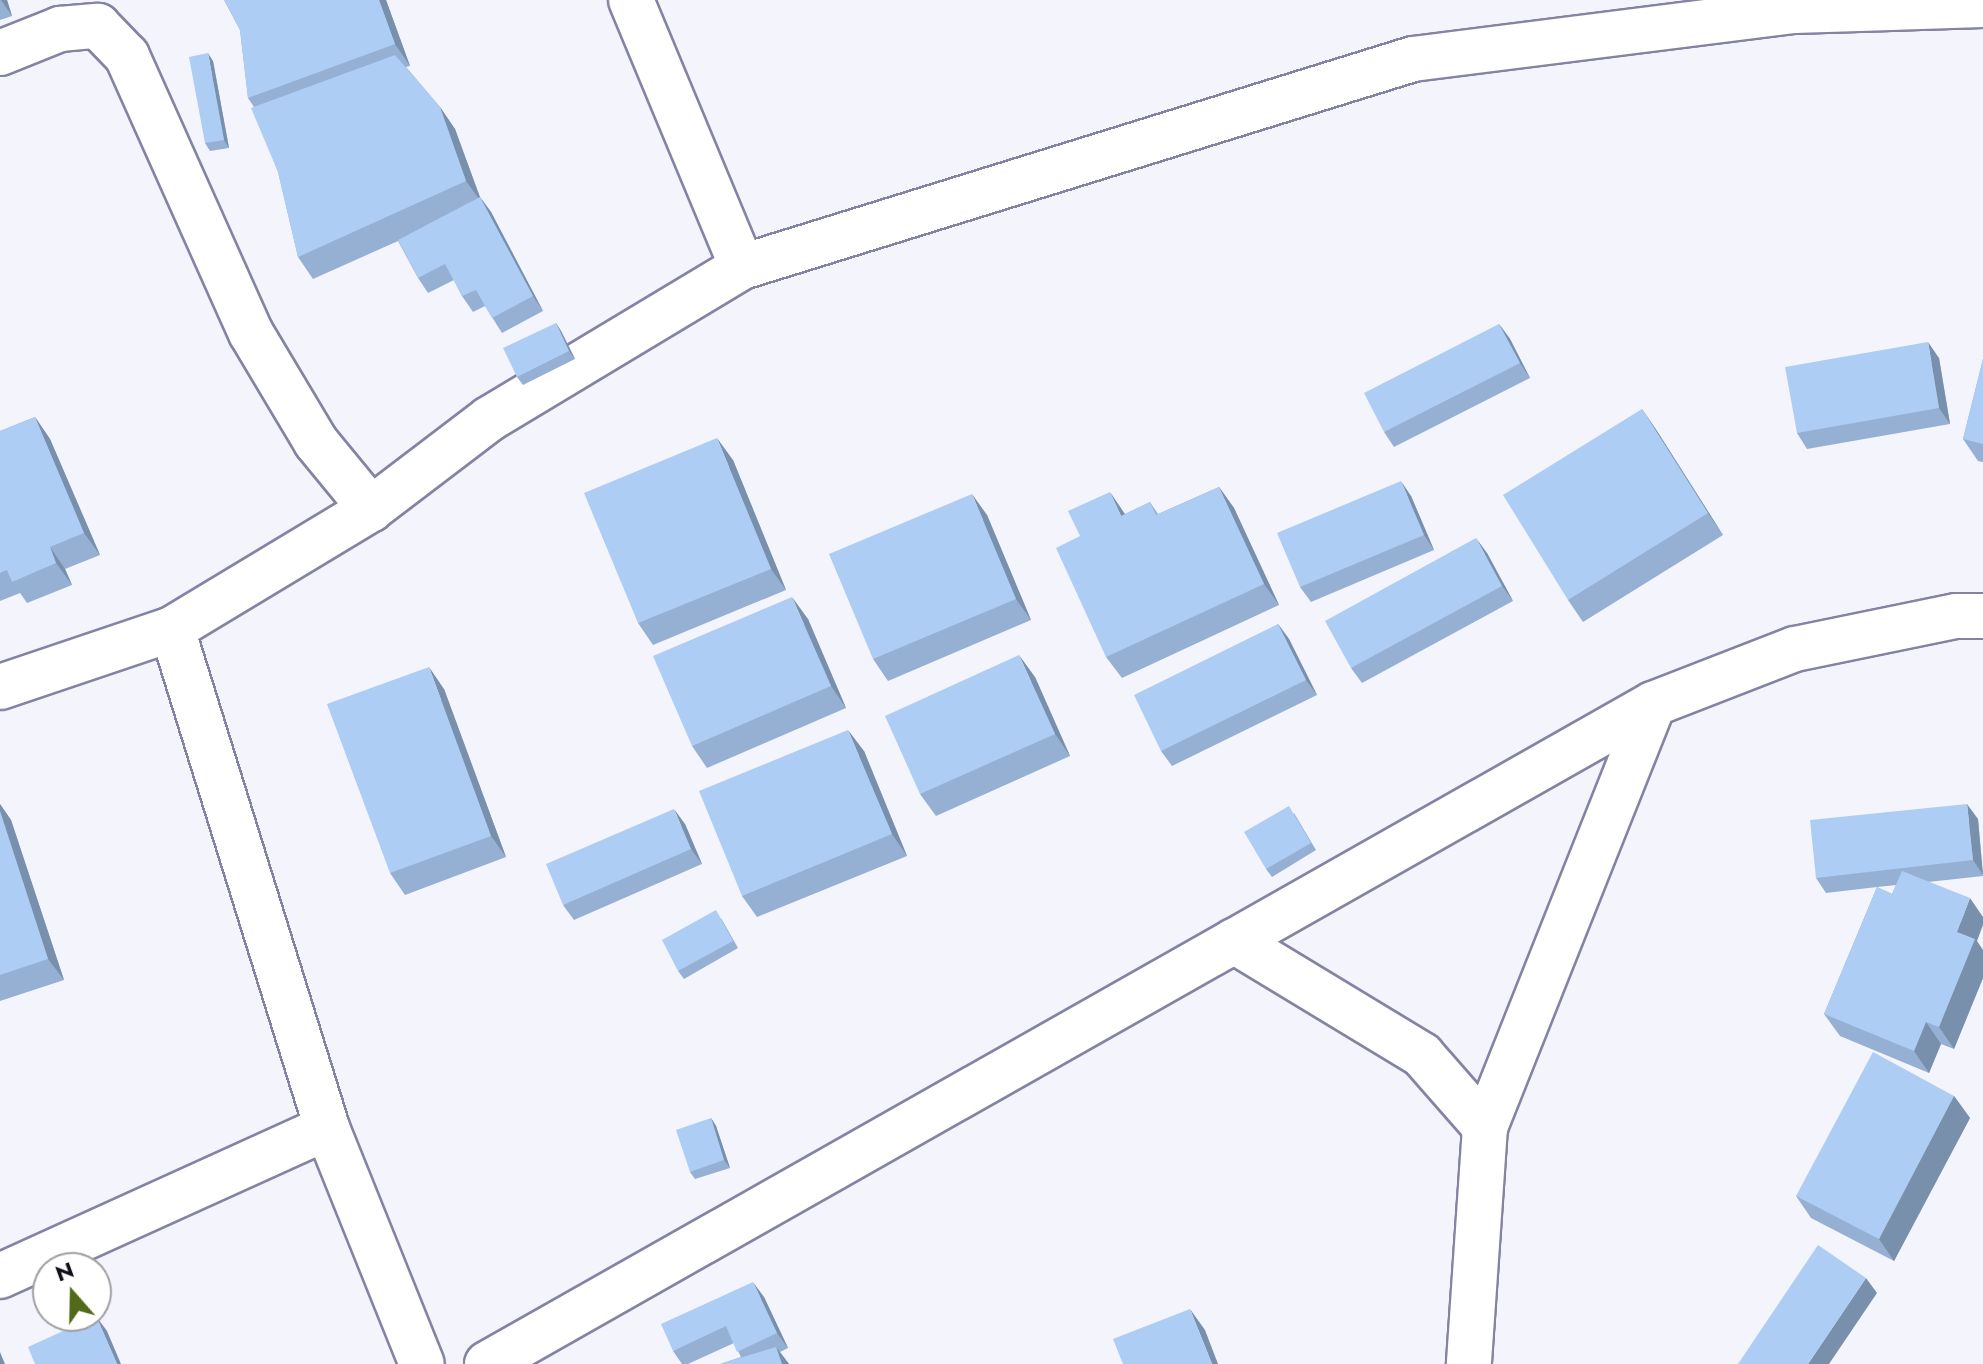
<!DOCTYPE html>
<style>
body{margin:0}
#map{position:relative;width:1983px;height:1364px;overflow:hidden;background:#f4f4fc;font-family:Jost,sans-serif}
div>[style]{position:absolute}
.roads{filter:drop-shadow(2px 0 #8483a4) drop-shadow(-2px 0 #8483a4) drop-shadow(0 2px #8483a4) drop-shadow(0 -2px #8483a4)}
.minor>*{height:44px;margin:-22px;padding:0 22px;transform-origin:22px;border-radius:22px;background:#fff}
.wall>*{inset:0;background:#95b0d3}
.shaded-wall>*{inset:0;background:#7990ac}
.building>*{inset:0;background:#adcdf5}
span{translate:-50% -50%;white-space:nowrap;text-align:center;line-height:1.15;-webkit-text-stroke:7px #fff;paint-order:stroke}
.north{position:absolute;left:32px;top:1252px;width:80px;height:80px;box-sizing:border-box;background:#fff;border:2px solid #9f9fa4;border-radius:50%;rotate:340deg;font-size:22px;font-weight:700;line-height:32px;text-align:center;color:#0f0f1b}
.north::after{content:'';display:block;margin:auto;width:28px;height:36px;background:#526919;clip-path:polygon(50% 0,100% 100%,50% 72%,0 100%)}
</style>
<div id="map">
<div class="roads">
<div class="minor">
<i style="left:631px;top:0;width:289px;rotate:67.4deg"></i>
<i style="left:0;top:53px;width:65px;rotate:-21.8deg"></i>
<i style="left:60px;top:29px;width:38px;rotate:-5deg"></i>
<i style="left:98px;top:26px;width:42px;rotate:46deg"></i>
<i style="left:127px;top:56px;width:303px;rotate:65.9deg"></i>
<i style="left:251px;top:333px;width:127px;rotate:59.2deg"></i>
<i style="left:316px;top:442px;width:87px;rotate:50.6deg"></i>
<i style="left:172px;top:629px;width:523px;rotate:72.74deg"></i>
<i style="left:327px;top:1128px;width:254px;rotate:68.1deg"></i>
<i style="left:0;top:687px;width:182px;rotate:-18.6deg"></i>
<i style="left:172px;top:629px;width:232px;rotate:-31.1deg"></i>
<i style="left:371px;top:509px;width:148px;rotate:-37.3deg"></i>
<i style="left:489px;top:419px;width:295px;rotate:-31deg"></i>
<i style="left:742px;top:267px;width:702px;rotate:-17.22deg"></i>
<i style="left:1413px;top:59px;width:384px;rotate:-7.2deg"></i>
<i style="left:1794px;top:11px;width:189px;rotate:-1.8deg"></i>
<i style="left:1234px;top:941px;width:220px;rotate:31.2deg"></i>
<i style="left:1422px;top:1055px;width:96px;rotate:48.8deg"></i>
<i style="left:1485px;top:1127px;width:238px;rotate:93.9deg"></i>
<i style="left:1485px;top:1127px;width:455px;rotate:-68.3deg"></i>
<i style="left:0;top:1276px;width:359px;rotate:-24.4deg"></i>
<i style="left:487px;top:1364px;width:1340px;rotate:-29.51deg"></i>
<i style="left:1653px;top:704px;width:152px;rotate:-21.2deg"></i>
<i style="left:1795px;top:649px;width:164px;rotate:-11.6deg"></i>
<i style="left:1956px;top:616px;width:27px"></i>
</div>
</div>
<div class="wall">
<i style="clip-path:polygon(0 0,7px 0,12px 16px,0 20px)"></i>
<i style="clip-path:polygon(224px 0,386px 0,410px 66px,406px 67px,440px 107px,455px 129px,480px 197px,491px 212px,543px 311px,502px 333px,485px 306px,473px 312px,462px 296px,454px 280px,428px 293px,418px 278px,398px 241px,313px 279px,298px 257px,278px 172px,254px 107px,248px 98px,240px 30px)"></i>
<i style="clip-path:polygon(213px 61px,229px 148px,210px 151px,205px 143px)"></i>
<i style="clip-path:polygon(556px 323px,561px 331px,575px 359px,523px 385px,517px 377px)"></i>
<i style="clip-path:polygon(1499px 324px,1510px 339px,1530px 378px,1394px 447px,1384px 432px)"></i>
<i style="clip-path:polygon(1939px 358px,1950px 424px,1807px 449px,1797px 433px)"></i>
<i style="clip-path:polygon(1983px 359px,1983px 462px,1978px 461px,1963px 439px)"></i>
<i style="clip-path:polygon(1642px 409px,1657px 431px,1723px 535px,1583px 622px,1568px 600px)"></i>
<i style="clip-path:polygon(35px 417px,50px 439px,100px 555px,65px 569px,72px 585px,27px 603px,20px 593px,0 601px,0 431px)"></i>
<i style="clip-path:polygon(733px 460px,786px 590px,653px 645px,638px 623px)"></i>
<i style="clip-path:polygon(1219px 487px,1234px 508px,1279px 605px,1122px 678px,1106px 657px,1125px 514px,1150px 502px,1158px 514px)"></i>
<i style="clip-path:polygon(1411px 496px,1434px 550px,1311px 602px,1300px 587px)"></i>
<i style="clip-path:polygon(987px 515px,1031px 620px,888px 681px,873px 659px)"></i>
<i style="clip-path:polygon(1487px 553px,1513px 601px,1362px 683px,1351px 668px)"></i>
<i style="clip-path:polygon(808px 619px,846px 708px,707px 768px,692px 746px)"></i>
<i style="clip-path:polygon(1278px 624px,1289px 639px,1317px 695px,1172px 766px,1161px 751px)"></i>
<i style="clip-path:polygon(1035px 677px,1070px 756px,936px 816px,920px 794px)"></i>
<i style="clip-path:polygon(444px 689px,506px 857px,405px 895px,390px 873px)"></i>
<i style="clip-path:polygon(864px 751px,907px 856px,757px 917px,742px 896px)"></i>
<i style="clip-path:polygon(0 804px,11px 820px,64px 980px,0 1001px)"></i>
<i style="clip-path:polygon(1294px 813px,1316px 850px,1272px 877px,1266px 869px)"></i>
<i style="clip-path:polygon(evenodd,1978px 819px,1983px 876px,1928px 882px,1983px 950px,1983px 978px,1954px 1049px,1941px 1044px,1929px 1073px,1840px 1036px,1824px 1014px,1877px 887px,1826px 893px,1816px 878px,1978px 819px,1896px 885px,1892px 894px,1877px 887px,1896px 885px)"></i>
<i style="clip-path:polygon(685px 824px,702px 864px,574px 920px,563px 905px)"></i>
<i style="clip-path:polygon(721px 918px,738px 948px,684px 979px,678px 971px)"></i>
<i style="clip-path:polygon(1954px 1096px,1970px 1118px,1894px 1261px,1811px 1218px,1796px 1196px)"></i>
<i style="clip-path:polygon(711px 1118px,716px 1126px,730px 1168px,695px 1179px,690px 1172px)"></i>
<i style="clip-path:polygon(764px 1297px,788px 1348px,780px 1352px,789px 1364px,720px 1364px,741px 1357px,734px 1343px,688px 1364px,682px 1364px,673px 1351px)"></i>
</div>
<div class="shaded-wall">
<i style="clip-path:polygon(1px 0,7px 0,12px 16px)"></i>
<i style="clip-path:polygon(379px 0,386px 0,410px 66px,395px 44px)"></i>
<i style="clip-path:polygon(208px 53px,213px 61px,229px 148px,224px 140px)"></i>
<i style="clip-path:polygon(440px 107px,455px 129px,482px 203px,466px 181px)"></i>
<i style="clip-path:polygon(480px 197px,491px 212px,543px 311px,533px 296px)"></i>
<i style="clip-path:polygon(556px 323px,561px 331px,575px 359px,569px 351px)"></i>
<i style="clip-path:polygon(1499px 324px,1510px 339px,1530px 378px,1520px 363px)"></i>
<i style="clip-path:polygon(1928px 342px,1939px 358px,1950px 424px,1939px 408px)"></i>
<i style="clip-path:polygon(1642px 409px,1657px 431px,1723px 535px,1708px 513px)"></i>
<i style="clip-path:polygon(35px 417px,50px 439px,100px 555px,84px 533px)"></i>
<i style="clip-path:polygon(717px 438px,733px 460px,786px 590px,771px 569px)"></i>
<i style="clip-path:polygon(1401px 481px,1411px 496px,1434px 550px,1424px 535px)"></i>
<i style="clip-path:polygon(1219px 487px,1234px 508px,1279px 605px,1264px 584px)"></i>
<i style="clip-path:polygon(1110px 492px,1125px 514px,1136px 538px,1121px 516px)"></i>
<i style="clip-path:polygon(972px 494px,987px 515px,1031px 620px,1016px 599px)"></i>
<i style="clip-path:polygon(1476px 538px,1487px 553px,1513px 601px,1502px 586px)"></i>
<i style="clip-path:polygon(50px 547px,65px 569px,72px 585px,56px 563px)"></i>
<i style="clip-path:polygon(792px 597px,808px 619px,846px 708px,831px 686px)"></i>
<i style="clip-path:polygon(1278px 624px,1289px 639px,1317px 695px,1306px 680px)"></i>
<i style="clip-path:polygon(1019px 655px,1035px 677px,1070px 756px,1055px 734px)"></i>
<i style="clip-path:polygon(429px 667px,444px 689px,506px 857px,491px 836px)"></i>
<i style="clip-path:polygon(848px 730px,864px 751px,907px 856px,892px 834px)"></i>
<i style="clip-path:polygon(0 804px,11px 820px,64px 980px,48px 959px,0 811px)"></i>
<i style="clip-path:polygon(1967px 804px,1978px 819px,1983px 875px,1973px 860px)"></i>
<i style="clip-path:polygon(674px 809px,685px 824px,702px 864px,691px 849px)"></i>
<i style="clip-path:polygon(1970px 898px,1983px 917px,1983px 925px,1977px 941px,1983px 950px,1983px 978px,1954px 1049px,1939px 1027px,1957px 932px)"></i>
<i style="clip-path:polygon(1926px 1022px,1941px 1044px,1929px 1073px,1914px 1051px)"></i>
<i style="clip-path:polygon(1954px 1096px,1970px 1118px,1894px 1261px,1879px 1239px)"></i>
<i style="clip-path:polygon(711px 1118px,716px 1126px,730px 1168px,724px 1160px)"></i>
<i style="clip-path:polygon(1866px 1278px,1877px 1293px,1829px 1364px,1808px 1364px)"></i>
<i style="clip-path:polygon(753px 1282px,764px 1297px,788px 1348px,777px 1333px)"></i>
<i style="clip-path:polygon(1190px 1309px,1205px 1330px,1218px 1364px,1212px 1364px)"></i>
<i style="clip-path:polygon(96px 1316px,107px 1331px,121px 1364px,117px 1364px)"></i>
<i style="clip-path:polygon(776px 1347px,789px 1364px,782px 1364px)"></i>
<i style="clip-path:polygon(0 1352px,5px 1364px,0 1364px)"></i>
</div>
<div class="building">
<i style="clip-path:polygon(224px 0,379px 0,395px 44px,248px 98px,240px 30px)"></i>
<i style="clip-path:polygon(208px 53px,224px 140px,205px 143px,189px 57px)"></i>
<i style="clip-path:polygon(395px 55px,440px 107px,466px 181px,298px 257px,278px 172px,251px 108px)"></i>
<i style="clip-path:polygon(480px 197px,533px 296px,492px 318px,476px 290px,462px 296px,445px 264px,418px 278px,398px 240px)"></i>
<i style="clip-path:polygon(556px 323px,569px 351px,517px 377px,503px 348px)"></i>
<i style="clip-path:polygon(1499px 324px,1520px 363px,1384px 432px,1364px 393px)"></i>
<i style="clip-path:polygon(1928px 342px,1939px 408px,1797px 433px,1785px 367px)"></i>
<i style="clip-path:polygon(1983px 359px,1983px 444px,1963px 439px)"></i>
<i style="clip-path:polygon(1642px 409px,1708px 513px,1568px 600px,1503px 495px)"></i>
<i style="clip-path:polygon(35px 417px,84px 533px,50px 547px,56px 563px,12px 582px,7px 570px,0 573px,0 431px)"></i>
<i style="clip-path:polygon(717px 438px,771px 569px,638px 623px,584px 493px)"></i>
<i style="clip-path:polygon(1401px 481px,1424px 535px,1300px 587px,1277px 533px)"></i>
<i style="clip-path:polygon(1219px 487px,1264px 584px,1106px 657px,1056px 548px,1080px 536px,1068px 511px,1110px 492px,1121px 516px,1150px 502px,1156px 515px)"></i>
<i style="clip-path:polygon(972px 494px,1016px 599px,873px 659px,829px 554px)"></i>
<i style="clip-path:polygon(1476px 538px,1502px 586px,1351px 668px,1325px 621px)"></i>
<i style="clip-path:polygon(792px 597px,831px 686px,692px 746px,653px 656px)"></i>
<i style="clip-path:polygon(1278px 624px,1306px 680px,1161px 751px,1134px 695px)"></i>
<i style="clip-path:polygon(1019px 655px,1055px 734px,920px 794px,885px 716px)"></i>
<i style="clip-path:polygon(429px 667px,491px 836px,390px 873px,327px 704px)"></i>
<i style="clip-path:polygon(848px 730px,892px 834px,742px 896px,699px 791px)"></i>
<i style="clip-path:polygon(1967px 804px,1973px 860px,1816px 878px,1810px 820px)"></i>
<i style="clip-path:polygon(1289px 806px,1311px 843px,1266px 869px,1244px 832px)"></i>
<i style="clip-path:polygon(674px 809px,691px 849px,563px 905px,546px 864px)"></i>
<i style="clip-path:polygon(0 811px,48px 959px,0 975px)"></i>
<i style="clip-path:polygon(1902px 871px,1970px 898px,1957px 932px,1975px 939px,1939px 1027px,1926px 1022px,1914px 1051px,1824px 1014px,1877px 887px,1892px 894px)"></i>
<i style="clip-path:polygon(716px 910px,733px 941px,678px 971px,662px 940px)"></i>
<i style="clip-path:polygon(1873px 1052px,1954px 1096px,1879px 1239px,1796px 1196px)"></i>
<i style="clip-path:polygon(711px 1118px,724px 1160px,690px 1172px,676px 1130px)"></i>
<i style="clip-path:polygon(1818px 1245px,1866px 1278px,1808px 1364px,1738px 1364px)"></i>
<i style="clip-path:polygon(753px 1282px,777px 1333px,737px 1352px,726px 1326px,673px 1351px,661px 1324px)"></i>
<i style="clip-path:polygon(1190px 1309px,1212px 1364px,1123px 1364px,1113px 1339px)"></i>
<i style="clip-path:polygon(96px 1316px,117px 1364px,35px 1364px,28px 1347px)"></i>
<i style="clip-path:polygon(776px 1347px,782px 1364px,720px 1364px)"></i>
</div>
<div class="north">N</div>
</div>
